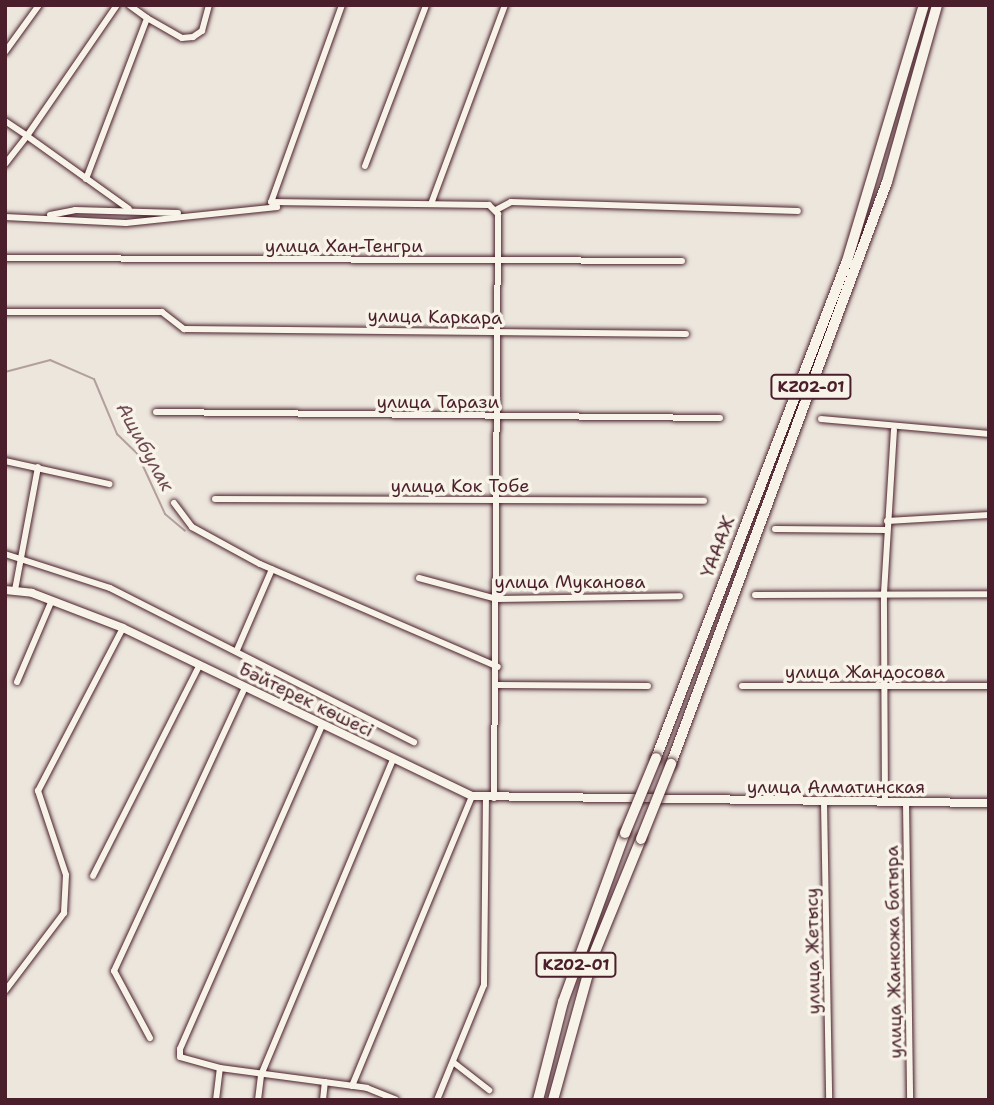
<!DOCTYPE html>
<meta charset="utf-8">
<style>
body{margin:0}
#map{position:relative;width:994px;height:1105px;overflow:hidden;background:#ece6dd;font-family:"Shantell Sans",sans-serif}
div>[style]{position:absolute}
.stream>*{height:2px;margin:-1px;padding:0 1px;transform-origin:1px;border-radius:1px;background:#b39f9d}
.roads{filter:drop-shadow(0 0 2px #4a1f2b) drop-shadow(0 0 2px #4a1f2b)}
.minor>*{height:6px;margin:-3px;padding:0 3px;transform-origin:3px;border-radius:3px;background:#f7f3e8}
.tertiary>*{height:8px;margin:-4px;padding:0 4px;transform-origin:4px;border-radius:4px;background:#f7f3e8}
.motorway>*{height:10px;margin:-5px;padding:0 5px;transform-origin:5px;border-radius:5px;background:#f7f3e8}
.bridges{filter:drop-shadow(0 0 2px #4a1f2b) drop-shadow(0 0 2px #4a1f2b)}
.motorway-bridge>*{height:10px;margin:-5px;padding:0 5px;transform-origin:5px;border-radius:5px;background:#f7f3e8}
span{translate:-50% -50%;white-space:nowrap;text-align:center;line-height:1.15;-webkit-text-stroke:7px #f7f3e8;paint-order:stroke}
.shield-label span{padding:2px 5px;background:#f7f3e8;border:2px solid;border-radius:5px;-webkit-text-stroke-width:0}
.shield-label{font-size:16px;color:#4a1f2b;font-weight:700}
.street-label{font-size:18px;color:#4a1f2b}
.water-label{font-size:19px;color:#6f4c53;font-style:italic}
.frame{position:absolute;inset:0;border:7px solid #4a1f2b;pointer-events:none}
</style>
<div id="map">
<div class="stream">
<div style="left:5px;top:372px;width:47px;rotate:-14.9deg"></div>
<div style="left:50px;top:360px;width:48px;rotate:23.4deg"></div>
<div style="left:94px;top:379px;width:60px;rotate:67.3deg"></div>
<div style="left:117px;top:434px;width:28px;rotate:44deg"></div>
<div style="left:137px;top:453px;width:67px;rotate:65.3deg"></div>
<div style="left:165px;top:514px;width:26px;rotate:40deg"></div>
</div>
<div class="roads">
<div class="minor">
<div style="left:117px;top:5px;width:159px;rotate:124.5deg"></div>
<div style="left:27px;top:136px;width:125px;rotate:35.6deg"></div>
<div style="left:342px;top:5px;width:209px;rotate:109.8deg"></div>
<div style="left:271px;top:202px;width:218px;rotate:0.8deg"></div>
<div style="left:489px;top:205px;width:13px;rotate:45deg"></div>
<div style="left:498px;top:214px;width:584px;rotate:90.39deg"></div>
<div style="left:147px;top:18px;width:40px;rotate:29.7deg"></div>
<div style="left:182px;top:38px;width:11px;rotate:-5deg"></div>
<div style="left:193px;top:37px;width:11px;rotate:-34deg"></div>
<div style="left:202px;top:31px;width:27px;rotate:-75deg"></div>
<div style="left:5px;top:52px;width:58px;rotate:-54.1deg"></div>
<div style="left:5px;top:121px;width:27px;rotate:34deg"></div>
<div style="left:27px;top:136px;width:36px;rotate:128deg"></div>
<div style="left:365px;top:166px;width:172px;rotate:-69.2deg"></div>
<div style="left:86px;top:179px;width:172px;rotate:-69.2deg"></div>
<div style="left:147px;top:18px;width:22px;rotate:-144deg"></div>
<div style="left:431px;top:204px;width:212px;rotate:-69.6deg"></div>
<div style="left:496px;top:210px;width:17px;rotate:-28deg"></div>
<div style="left:511px;top:202px;width:287px;rotate:1.8deg"></div>
<div style="left:50px;top:215px;width:25px;rotate:-11deg"></div>
<div style="left:75px;top:210px;width:103px;rotate:1.7deg"></div>
<div style="left:5px;top:217px;width:121px;rotate:2.8deg"></div>
<div style="left:126px;top:223px;width:152px;rotate:-6deg"></div>
<div style="left:5px;top:258px;width:677px;rotate:0.25deg"></div>
<div style="left:5px;top:312px;width:157px"></div>
<div style="left:162px;top:312px;width:28px;rotate:38deg"></div>
<div style="left:184px;top:329px;width:502px;rotate:0.57deg"></div>
<div style="left:156px;top:412px;width:564px;rotate:0.61deg"></div>
<div style="left:821px;top:419px;width:169px;rotate:5.1deg"></div>
<div style="left:5px;top:461px;width:107px;rotate:12.5deg"></div>
<div style="left:215px;top:499px;width:489px;rotate:0.2deg"></div>
<div style="left:174px;top:503px;width:30px;rotate:53deg"></div>
<div style="left:192px;top:527px;width:77px;rotate:28.6deg"></div>
<div style="left:260px;top:564px;width:259px;rotate:23.4deg"></div>
<div style="left:887px;top:521px;width:102px;rotate:-3.4deg"></div>
<div style="left:775px;top:529px;width:112px;rotate:0.5deg"></div>
<div style="left:5px;top:554px;width:110px;rotate:17.9deg"></div>
<div style="left:110px;top:588px;width:341px;rotate:26.9deg"></div>
<div style="left:419px;top:578px;width:81px;rotate:15.1deg"></div>
<div style="left:497px;top:599px;width:183px;rotate:-0.9deg"></div>
<div style="left:15px;top:590px;width:125px;rotate:-79.4deg"></div>
<div style="left:755px;top:595px;width:234px;rotate:-0.2deg"></div>
<div style="left:237px;top:650px;width:88px;rotate:-66.6deg"></div>
<div style="left:17px;top:682px;width:89px;rotate:-66.9deg"></div>
<div style="left:498px;top:685px;width:150px;rotate:0.4deg"></div>
<div style="left:742px;top:686px;width:247px"></div>
<div style="left:824px;top:802px;width:298px;rotate:89deg"></div>
<div style="left:885px;top:803px;width:210px;rotate:-90.3deg"></div>
<div style="left:884px;top:593px;width:163px;rotate:-86.5deg"></div>
<div style="left:906px;top:803px;width:297px;rotate:89.2deg"></div>
<div style="left:93px;top:876px;width:235px;rotate:-63.2deg"></div>
<div style="left:5px;top:991px;width:98px;rotate:-52.9deg"></div>
<div style="left:64px;top:913px;width:38px;rotate:-87deg"></div>
<div style="left:66px;top:875px;width:89px;rotate:-108.4deg"></div>
<div style="left:38px;top:791px;width:184px;rotate:-62.5deg"></div>
<div style="left:150px;top:1038px;width:76px;rotate:-118.2deg"></div>
<div style="left:114px;top:971px;width:313px;rotate:-65.2deg"></div>
<div style="left:453px;top:1062px;width:46px;rotate:37.9deg"></div>
<div style="left:220px;top:1068px;width:148px;rotate:7.7deg"></div>
<div style="left:367px;top:1088px;width:31px;rotate:22deg"></div>
<div style="left:352px;top:1086px;width:314px;rotate:-67.5deg"></div>
<div style="left:216px;top:1100px;width:32px;rotate:-83deg"></div>
<div style="left:220px;top:1068px;width:41px;rotate:-164.6deg"></div>
<div style="left:180px;top:1057px;width:8px;rotate:-90deg"></div>
<div style="left:180px;top:1049px;width:353px;rotate:-66.3deg"></div>
<div style="left:258px;top:1100px;width:25px;rotate:-83deg"></div>
<div style="left:261px;top:1075px;width:342px;rotate:-67.3deg"></div>
<div style="left:323px;top:1100px;width:18px;rotate:-84deg"></div>
<div style="left:437px;top:1100px;width:124px;rotate:-67.8deg"></div>
<div style="left:484px;top:985px;width:187px;rotate:-89.4deg"></div>
</div>
<div class="tertiary">
<div style="left:5px;top:590px;width:27px;rotate:6deg"></div>
<div style="left:32px;top:593px;width:97px;rotate:21deg"></div>
<div style="left:123px;top:628px;width:387px;rotate:25.7deg"></div>
<div style="left:472px;top:796px;width:517px;rotate:0.78deg"></div>
</div>
<div class="motorway">
<div style="left:656px;top:758px;width:532px;rotate:-68.98deg"></div>
<div style="left:847px;top:261px;width:267px;rotate:-73.3deg"></div>
<div style="left:671px;top:764px;width:621px;rotate:-69.64deg"></div>
<div style="left:887px;top:182px;width:184px;rotate:-74.2deg"></div>
<div style="left:538px;top:1100px;width:101px;rotate:-75.7deg"></div>
<div style="left:563px;top:1002px;width:180px;rotate:-69.9deg"></div>
<div style="left:553px;top:1100px;width:146px;rotate:-74.5deg"></div>
<div style="left:592px;top:959px;width:130px;rotate:-67.8deg"></div>
</div>
</div>
<div class="bridges">
<div class="motorway-bridge">
<div style="left:625px;top:833px;width:81px;rotate:-67.5deg"></div>
<div style="left:641px;top:839px;width:81px;rotate:-68.2deg"></div>
</div>
</div>
<div class="shield-label">
<span style="left:811px;top:387px">KZ02-01</span>
<span style="left:576px;top:965px">KZ02-01</span>
</div>
<div class="street-label">
<span style="left:344px;top:246px">улица Хан-Тенгри</span>
<span style="left:435px;top:317px;rotate:1deg">улица Каркара</span>
<span style="left:438px;top:402px">улица Тарази</span>
<span style="left:460px;top:486px">улица Кок Тобе</span>
<span style="left:718px;top:547px;rotate:-69deg">ҮАААЖ</span>
<span style="left:570px;top:582px">улица Муканова</span>
<span style="left:865px;top:672px">улица Жандосова</span>
<span style="left:306px;top:700px;rotate:26deg">Бәйтерек көшесі</span>
<span style="left:836px;top:787px">улица Алматинская</span>
<span style="left:813px;top:951px;rotate:-91deg">улица Жетысу</span>
<span style="left:894px;top:952px;rotate:-91deg">улица Жанкожа батыра</span>
</div>
<div class="water-label">
<span style="left:145px;top:447px;rotate:61deg">Ащибулак</span>
</div>
<div class="frame"></div>
</div>
